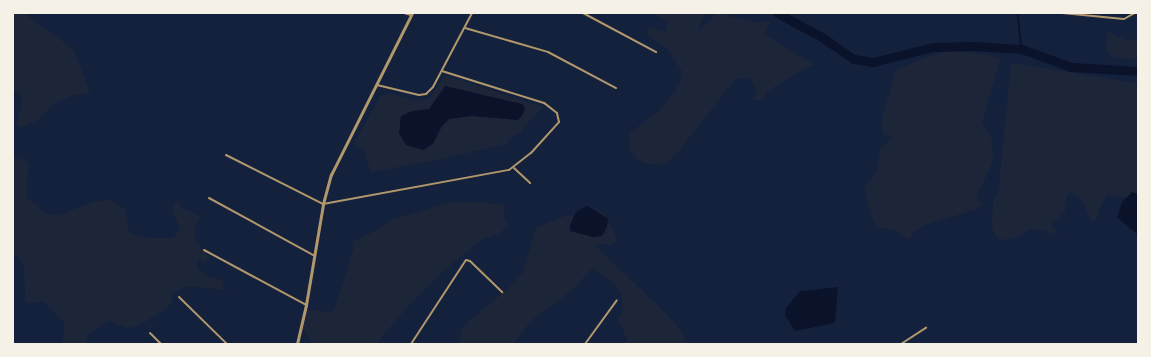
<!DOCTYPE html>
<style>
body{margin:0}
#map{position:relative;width:1151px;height:357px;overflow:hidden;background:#14213d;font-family:"Libre Baskerville",serif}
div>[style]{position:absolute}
.green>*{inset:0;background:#1d2539}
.water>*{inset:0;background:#0b132b}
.stream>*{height:1.5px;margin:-0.75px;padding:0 0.75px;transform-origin:0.75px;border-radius:0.75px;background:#0b132b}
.river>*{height:9px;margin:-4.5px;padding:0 4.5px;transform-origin:4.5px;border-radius:4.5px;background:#0b132b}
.minor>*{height:2px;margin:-1px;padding:0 1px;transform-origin:1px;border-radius:1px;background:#b1986c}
.tertiary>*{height:2.5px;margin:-1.25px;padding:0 1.25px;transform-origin:1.25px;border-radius:1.25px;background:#b1986c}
span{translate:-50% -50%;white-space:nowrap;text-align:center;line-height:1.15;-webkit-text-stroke:3px #f6f1e7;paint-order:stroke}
.frame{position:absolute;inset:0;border:14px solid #f6f1e7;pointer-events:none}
</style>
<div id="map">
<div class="green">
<div style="clip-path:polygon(13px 13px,24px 13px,73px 49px,90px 92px,70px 96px,53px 105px,38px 120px,20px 128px,17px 123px,23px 99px,13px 89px)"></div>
<div style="clip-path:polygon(653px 13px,705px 13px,698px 32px,717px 13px,758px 23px,770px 21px,765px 34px,814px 65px,804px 69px,769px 90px,764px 97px,759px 100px,752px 99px,758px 91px,749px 79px,736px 78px,675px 156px,661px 165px,645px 163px,636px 158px,630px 150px,630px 133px,660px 110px,680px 84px,682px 71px,668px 50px,646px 33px,650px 27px,667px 32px,667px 22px)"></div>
<div style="clip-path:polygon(1107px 31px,1125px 40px,1138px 40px,1138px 60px,1115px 57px,1106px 51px)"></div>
<div style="clip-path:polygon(949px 51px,985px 54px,1002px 59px,998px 65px,982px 123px,991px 135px,994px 159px,977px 196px,977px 200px,983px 203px,980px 208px,926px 225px,914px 232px,909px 240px,894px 230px,880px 228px,873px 221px,864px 188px,877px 172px,880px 148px,893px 138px,883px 134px,881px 122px,895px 73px,898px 69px,928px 57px)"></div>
<div style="clip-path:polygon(1011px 63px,1138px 83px,1138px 193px,1123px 198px,1108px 195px,1101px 204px,1097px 219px,1092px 222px,1081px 198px,1071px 192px,1066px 196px,1065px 212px,1051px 224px,1058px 234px,1032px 229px,1014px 238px,1002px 240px,995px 236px,992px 227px,993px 201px,998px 194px)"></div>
<div style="clip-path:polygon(445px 75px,543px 107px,525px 125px,522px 133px,516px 134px,505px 144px,433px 161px,371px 172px,363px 149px,354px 143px,381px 95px,391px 94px,417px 101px,430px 98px)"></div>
<div style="clip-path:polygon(13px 157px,28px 162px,27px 198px,49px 215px,58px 215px,97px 201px,110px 200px,125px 209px,129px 231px,132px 234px,146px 238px,173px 238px,180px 229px,172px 210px,174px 204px,179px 201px,182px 208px,201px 216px,195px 227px,195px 240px,210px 258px,204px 263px,198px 258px,197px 268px,207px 276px,222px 280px,225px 290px,186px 286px,172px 293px,172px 302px,167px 308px,137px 327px,126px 328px,109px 321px,89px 334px,85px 344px,63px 344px,64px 322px,44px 302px,29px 303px,25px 300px,24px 266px,17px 254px,13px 255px)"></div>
<div style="clip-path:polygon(471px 202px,501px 204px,505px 207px,503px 218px,508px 225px,500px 233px,482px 240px,444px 270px,408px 306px,376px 344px,313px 344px,302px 328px,306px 309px,328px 313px,334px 310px,354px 247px,353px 243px,349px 243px,373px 232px,393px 219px,447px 203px)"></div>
<div style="clip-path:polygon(585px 209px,593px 209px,605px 214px,618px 241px,609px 245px,596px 243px,596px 246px,663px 311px,680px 329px,687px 344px,618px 344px,628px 341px,618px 319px,623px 308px,620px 293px,614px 284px,593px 269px,588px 272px,576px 287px,530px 322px,513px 344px,460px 344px,461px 330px,469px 321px,512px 285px,523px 272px,536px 228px,567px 215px,575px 217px)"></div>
</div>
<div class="water">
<div style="clip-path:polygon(445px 86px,522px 104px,525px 108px,523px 114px,518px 120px,472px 116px,449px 119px,442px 126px,433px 144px,423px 150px,406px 145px,399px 133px,401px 116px,412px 111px,429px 109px)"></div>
<div style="clip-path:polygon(1132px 192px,1138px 194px,1138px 235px,1117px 217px,1122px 202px)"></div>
<div style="clip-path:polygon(587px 206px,608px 218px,607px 227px,602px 236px,593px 237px,570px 231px,570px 225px,576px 212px)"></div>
<div style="clip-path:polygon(838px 287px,835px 323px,795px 331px,785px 315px,786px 308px,800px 291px)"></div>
</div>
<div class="stream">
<div style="left:1018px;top:13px;width:36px;rotate:84deg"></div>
</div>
<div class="river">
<div style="left:777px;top:13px;width:51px;rotate:28.1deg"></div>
<div style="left:822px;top:37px;width:39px;rotate:35deg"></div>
<div style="left:854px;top:59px;width:19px;rotate:9deg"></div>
<div style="left:873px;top:62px;width:62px;rotate:-14deg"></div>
<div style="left:933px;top:47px;width:41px;rotate:-1.4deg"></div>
<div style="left:974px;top:46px;width:48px;rotate:3.6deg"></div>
<div style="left:1022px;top:49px;width:52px;rotate:20.2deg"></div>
<div style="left:1071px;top:67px;width:67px;rotate:3.4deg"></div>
</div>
<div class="minor">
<div style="left:404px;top:13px;width:7px;rotate:16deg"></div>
<div style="left:583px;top:13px;width:83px;rotate:28.1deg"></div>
<div style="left:1062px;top:13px;width:62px;rotate:5.5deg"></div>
<div style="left:1124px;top:19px;width:13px;rotate:-29deg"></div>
<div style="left:465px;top:28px;width:86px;rotate:16.1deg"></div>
<div style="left:548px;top:52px;width:77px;rotate:27.9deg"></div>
<div style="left:377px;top:85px;width:43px;rotate:13.4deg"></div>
<div style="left:419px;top:95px;width:7px;rotate:-8deg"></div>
<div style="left:426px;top:94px;width:10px;rotate:-45deg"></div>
<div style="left:433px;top:87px;width:84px;rotate:-62.2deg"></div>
<div style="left:226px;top:155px;width:109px;rotate:26.8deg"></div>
<div style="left:323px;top:204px;width:189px;rotate:-10.4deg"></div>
<div style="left:509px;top:170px;width:28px;rotate:-38deg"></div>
<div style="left:531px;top:153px;width:42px;rotate:-47.9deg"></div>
<div style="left:559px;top:122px;width:9px;rotate:-103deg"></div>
<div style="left:557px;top:113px;width:16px;rotate:-142deg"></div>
<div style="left:544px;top:103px;width:107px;rotate:-162.6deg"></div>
<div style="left:514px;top:168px;width:22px;rotate:43deg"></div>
<div style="left:209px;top:198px;width:121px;rotate:28.7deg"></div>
<div style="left:204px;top:250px;width:116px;rotate:28.3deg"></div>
<div style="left:179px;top:297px;width:67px;rotate:44.4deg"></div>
<div style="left:150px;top:333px;width:16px;rotate:45deg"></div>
<div style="left:411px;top:344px;width:100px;rotate:-56.8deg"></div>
<div style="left:466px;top:260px;width:4px;rotate:14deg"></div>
<div style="left:470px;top:261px;width:45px;rotate:44.1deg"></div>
<div style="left:585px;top:344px;width:54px;rotate:-54deg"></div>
<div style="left:901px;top:344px;width:30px;rotate:-33deg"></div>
</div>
<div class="tertiary">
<div style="left:297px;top:344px;width:40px;rotate:-77deg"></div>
<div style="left:306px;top:305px;width:102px;rotate:-80.4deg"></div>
<div style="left:323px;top:204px;width:30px;rotate:-75deg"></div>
<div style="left:331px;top:175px;width:181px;rotate:-63.4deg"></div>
</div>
<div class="frame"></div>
</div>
